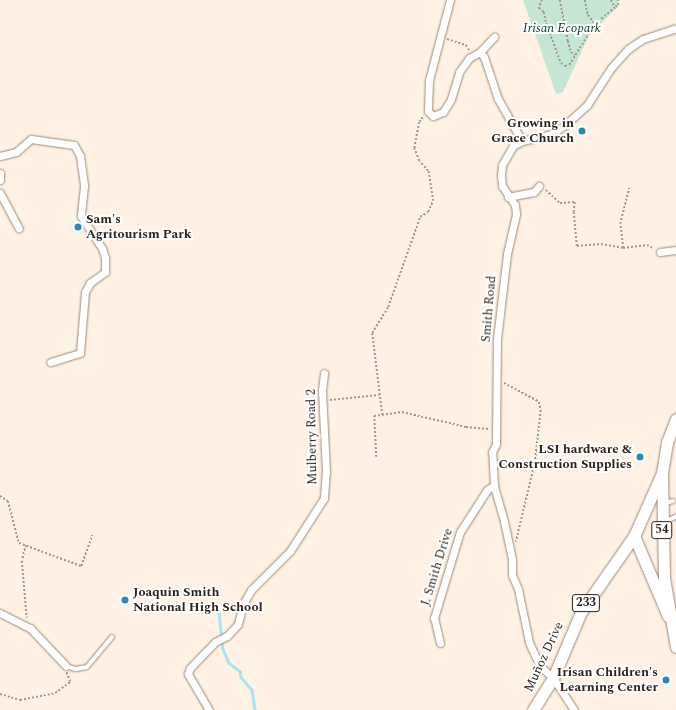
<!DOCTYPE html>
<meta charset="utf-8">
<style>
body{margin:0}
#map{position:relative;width:676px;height:710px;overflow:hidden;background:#fff2e5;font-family:Spectral,serif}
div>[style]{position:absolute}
.green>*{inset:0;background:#c4e6d2}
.stream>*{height:2.5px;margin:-1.25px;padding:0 1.25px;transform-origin:1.25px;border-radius:1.25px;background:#a2e6f3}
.path>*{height:1.5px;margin-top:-0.75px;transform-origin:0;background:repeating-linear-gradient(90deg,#a2978c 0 2px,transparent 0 4px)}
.roads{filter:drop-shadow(0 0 1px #9c8976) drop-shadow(0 0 1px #9c8976)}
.service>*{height:3.5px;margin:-1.75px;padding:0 1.75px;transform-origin:1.75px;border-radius:1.75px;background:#fff}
.minor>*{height:7px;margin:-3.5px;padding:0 3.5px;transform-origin:3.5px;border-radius:3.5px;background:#fff}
.primary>*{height:11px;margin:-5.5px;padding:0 5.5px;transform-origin:5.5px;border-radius:5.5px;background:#fff}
.trunk>*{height:11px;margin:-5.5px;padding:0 5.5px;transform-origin:5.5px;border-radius:5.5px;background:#fff}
.dots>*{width:11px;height:11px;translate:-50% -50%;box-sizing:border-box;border:2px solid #fff;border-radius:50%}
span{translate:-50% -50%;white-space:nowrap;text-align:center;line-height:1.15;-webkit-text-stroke:4px #fff;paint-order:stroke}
.shield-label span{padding:1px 3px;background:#fff;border:1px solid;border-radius:3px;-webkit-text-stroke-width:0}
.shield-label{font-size:12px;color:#2a221b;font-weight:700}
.park-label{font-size:13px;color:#093521;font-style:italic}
.poi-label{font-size:13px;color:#2a221b;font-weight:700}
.right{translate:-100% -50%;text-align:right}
.left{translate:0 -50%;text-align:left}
.street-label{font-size:13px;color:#2a221b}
</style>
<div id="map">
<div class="green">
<div style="clip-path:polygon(523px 0,617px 0,619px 6px,589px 35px,563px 92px,556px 94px)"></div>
</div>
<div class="stream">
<div style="left:219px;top:612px;width:37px;rotate:84deg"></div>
<div style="left:223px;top:649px;width:15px;rotate:67deg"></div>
<div style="left:229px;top:663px;width:14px;rotate:36deg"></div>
<div style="left:240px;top:671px;width:6px;rotate:81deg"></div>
<div style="left:241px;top:677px;width:17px;rotate:50deg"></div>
<div style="left:252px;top:690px;width:20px;rotate:81deg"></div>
</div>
<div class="path">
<div style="left:542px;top:0;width:9px;rotate:111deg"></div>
<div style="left:539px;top:8px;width:6px;rotate:39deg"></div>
<div style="left:544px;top:12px;width:14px;rotate:78deg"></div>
<div style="left:547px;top:26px;width:6px;rotate:121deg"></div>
<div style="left:544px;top:31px;width:6px;rotate:18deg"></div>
<div style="left:550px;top:33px;width:32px;rotate:70deg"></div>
<div style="left:561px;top:63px;width:5px;rotate:37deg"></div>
<div style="left:565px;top:66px;width:4px;rotate:-14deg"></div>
<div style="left:569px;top:65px;width:49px;rotate:-57.6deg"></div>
<div style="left:595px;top:24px;width:26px;rotate:-40deg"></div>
<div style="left:560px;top:0;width:42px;rotate:79deg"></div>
<div style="left:568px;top:41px;width:11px;rotate:75deg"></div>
<div style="left:571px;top:52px;width:5px;rotate:37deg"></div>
<div style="left:585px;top:0;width:15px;rotate:79deg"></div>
<div style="left:588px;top:15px;width:11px;rotate:52deg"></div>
<div style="left:611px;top:0;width:8px;rotate:60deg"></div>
<div style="left:615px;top:7px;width:4px;rotate:-34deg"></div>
<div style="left:618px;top:5px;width:5px;rotate:-90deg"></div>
<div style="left:447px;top:39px;width:20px;rotate:18deg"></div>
<div style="left:466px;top:45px;width:6px;rotate:59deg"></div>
<div style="left:546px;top:190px;width:19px;rotate:43deg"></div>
<div style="left:560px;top:203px;width:15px;rotate:-4deg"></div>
<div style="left:575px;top:202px;width:10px;rotate:96deg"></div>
<div style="left:574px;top:212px;width:34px;rotate:85deg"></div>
<div style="left:577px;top:246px;width:24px;rotate:-5deg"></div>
<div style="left:601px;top:244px;width:22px;rotate:10deg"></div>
<div style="left:623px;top:248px;width:24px;rotate:-7deg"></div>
<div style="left:647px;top:245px;width:7px;rotate:27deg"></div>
<div style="left:623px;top:248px;width:24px;rotate:-97deg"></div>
<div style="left:620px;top:224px;width:37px;rotate:-76deg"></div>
<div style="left:504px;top:383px;width:40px;rotate:28deg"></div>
<div style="left:539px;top:402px;width:8px;rotate:76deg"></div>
<div style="left:541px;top:410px;width:53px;rotate:96.5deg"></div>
<div style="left:535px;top:463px;width:81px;rotate:103.5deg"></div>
<div style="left:330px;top:400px;width:49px;rotate:-5.8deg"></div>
<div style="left:382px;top:415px;width:83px;rotate:-97deg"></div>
<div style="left:372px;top:333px;width:31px;rotate:-58deg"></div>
<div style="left:388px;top:307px;width:96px;rotate:-70.4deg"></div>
<div style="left:420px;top:217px;width:9px;rotate:-32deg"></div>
<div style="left:428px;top:212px;width:12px;rotate:-66deg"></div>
<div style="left:433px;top:201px;width:30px;rotate:-99deg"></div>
<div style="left:428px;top:171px;width:13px;rotate:-132deg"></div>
<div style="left:419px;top:161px;width:14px;rotate:-111deg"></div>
<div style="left:414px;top:148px;width:26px;rotate:-79deg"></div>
<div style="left:419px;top:122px;width:6px;rotate:-51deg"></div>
<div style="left:376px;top:457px;width:41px;rotate:-92.8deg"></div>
<div style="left:374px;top:416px;width:28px;rotate:-8deg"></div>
<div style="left:402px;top:412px;width:66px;rotate:13.2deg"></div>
<div style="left:466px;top:427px;width:23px;rotate:5deg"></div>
<div style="left:0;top:496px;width:9px;rotate:32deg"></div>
<div style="left:8px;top:501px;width:43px;rotate:75.3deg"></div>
<div style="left:19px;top:543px;width:66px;rotate:20.4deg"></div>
<div style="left:81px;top:566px;width:33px;rotate:-70deg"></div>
<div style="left:26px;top:545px;width:16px;rotate:104deg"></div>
<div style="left:22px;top:561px;width:57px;rotate:85deg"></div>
<div style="left:0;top:694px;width:21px;rotate:17deg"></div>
<div style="left:20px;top:700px;width:36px;rotate:-11deg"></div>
<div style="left:55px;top:693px;width:19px;rotate:-36deg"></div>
<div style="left:70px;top:682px;width:11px;rotate:-112deg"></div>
</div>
<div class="roads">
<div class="service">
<div style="left:665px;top:503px;width:8px;rotate:-14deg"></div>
<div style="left:664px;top:522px;width:13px;rotate:-23deg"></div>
<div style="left:66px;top:666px;width:10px;rotate:17deg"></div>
<div style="left:76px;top:669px;width:11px;rotate:-10deg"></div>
<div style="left:87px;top:667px;width:39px;rotate:-50deg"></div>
</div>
<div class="minor">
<div style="left:450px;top:0;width:83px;rotate:104.7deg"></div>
<div style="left:429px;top:80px;width:31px;rotate:92deg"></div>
<div style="left:428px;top:111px;width:7px;rotate:45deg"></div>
<div style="left:433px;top:116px;width:11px;rotate:-22deg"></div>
<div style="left:443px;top:112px;width:15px;rotate:-58deg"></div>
<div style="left:451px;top:99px;width:28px;rotate:-73deg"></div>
<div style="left:459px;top:72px;width:17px;rotate:-54deg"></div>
<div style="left:469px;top:58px;width:13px;rotate:-29deg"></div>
<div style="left:480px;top:52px;width:6px;rotate:51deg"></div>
<div style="left:484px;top:57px;width:44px;rotate:71.6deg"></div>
<div style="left:498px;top:99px;width:48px;rotate:60.3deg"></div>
<div style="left:480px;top:52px;width:21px;rotate:-47deg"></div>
<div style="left:0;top:156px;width:16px;rotate:-14deg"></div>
<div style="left:16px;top:152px;width:20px;rotate:-41deg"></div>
<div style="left:31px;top:139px;width:43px;rotate:7.9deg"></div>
<div style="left:74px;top:145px;width:13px;rotate:61deg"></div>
<div style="left:80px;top:156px;width:30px;rotate:82deg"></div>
<div style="left:84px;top:186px;width:30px;rotate:96deg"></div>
<div style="left:81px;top:216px;width:38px;rotate:57deg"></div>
<div style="left:102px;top:248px;width:10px;rotate:73deg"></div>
<div style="left:105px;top:258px;width:14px;rotate:90deg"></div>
<div style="left:105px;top:272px;width:19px;rotate:144deg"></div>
<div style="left:90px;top:283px;width:10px;rotate:119deg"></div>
<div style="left:85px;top:292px;width:61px;rotate:94.7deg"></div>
<div style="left:80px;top:353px;width:31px;rotate:163deg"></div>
<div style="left:0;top:173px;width:7px;rotate:90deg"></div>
<div style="left:0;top:193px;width:40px;rotate:62deg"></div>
<div style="left:508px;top:197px;width:26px;rotate:-11deg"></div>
<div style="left:534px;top:192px;width:8px;rotate:-50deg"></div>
<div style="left:660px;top:252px;width:16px;rotate:-7deg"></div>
<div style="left:0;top:613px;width:34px;rotate:27deg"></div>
<div style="left:30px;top:628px;width:52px;rotate:46.5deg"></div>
<div style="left:440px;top:643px;width:26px;rotate:-103deg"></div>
<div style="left:434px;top:618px;width:90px;rotate:-73.2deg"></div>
<div style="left:460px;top:532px;width:50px;rotate:-57.3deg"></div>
<div style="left:487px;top:490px;width:9px;rotate:-36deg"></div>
<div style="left:209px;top:710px;width:42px;rotate:-120.3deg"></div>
<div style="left:188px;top:674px;width:6px;rotate:-72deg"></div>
<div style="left:190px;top:668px;width:36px;rotate:-46deg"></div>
<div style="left:215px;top:642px;width:13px;rotate:-27deg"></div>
<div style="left:227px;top:636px;width:16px;rotate:-47deg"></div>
<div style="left:238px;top:624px;width:21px;rotate:-76deg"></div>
<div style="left:243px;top:604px;width:16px;rotate:-60deg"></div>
<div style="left:251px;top:590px;width:55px;rotate:-45deg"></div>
<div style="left:290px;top:551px;width:63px;rotate:-57.3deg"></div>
<div style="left:324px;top:498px;width:26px;rotate:-86deg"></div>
<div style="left:326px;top:472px;width:82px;rotate:-92.8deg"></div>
<div style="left:322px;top:390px;width:17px;rotate:-83deg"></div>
<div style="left:574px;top:710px;width:38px;rotate:-123deg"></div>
<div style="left:553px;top:678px;width:18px;rotate:-137deg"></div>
<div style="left:540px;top:666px;width:26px;rotate:-115deg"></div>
<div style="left:529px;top:642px;width:54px;rotate:-101.7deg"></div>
<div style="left:518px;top:589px;width:15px;rotate:-113deg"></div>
<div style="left:512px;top:575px;width:16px;rotate:-90deg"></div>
<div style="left:512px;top:559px;width:39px;rotate:-102deg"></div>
<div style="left:504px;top:521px;width:37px;rotate:-106deg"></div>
<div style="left:494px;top:485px;width:33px;rotate:-93deg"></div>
<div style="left:492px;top:452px;width:9px;rotate:-63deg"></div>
<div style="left:496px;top:444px;width:105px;rotate:-89.5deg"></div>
<div style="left:497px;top:339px;width:86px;rotate:-83.3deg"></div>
<div style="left:507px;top:254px;width:41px;rotate:-77.3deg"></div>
<div style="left:516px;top:214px;width:9px;rotate:-96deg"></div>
<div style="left:515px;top:205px;width:23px;rotate:-124deg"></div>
<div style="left:502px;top:186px;width:11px;rotate:-95deg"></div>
<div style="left:501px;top:175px;width:10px;rotate:-84deg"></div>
<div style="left:502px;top:165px;width:22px;rotate:-60deg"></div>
<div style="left:513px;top:146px;width:10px;rotate:-29deg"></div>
<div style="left:522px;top:141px;width:31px;rotate:-13deg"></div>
<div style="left:552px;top:134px;width:16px;rotate:-35deg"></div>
<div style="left:565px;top:125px;width:30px;rotate:-42deg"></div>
<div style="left:587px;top:105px;width:44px;rotate:-57deg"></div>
<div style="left:611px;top:68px;width:25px;rotate:-48deg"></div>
<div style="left:628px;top:49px;width:18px;rotate:-34deg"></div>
<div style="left:643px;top:39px;width:35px;rotate:-18deg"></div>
</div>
<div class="primary">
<div style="left:634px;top:536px;width:87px;rotate:67deg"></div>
<div style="left:533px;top:710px;width:38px;rotate:-58deg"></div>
<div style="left:553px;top:678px;width:72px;rotate:-67deg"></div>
<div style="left:581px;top:612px;width:93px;rotate:-55.1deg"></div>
<div style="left:634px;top:536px;width:69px;rotate:-66deg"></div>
</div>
<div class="trunk">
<div style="left:676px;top:419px;width:25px;rotate:111deg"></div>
<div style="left:667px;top:442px;width:30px;rotate:99deg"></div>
<div style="left:662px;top:472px;width:106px;rotate:88.9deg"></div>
<div style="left:664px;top:578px;width:70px;rotate:80.1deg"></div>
</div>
</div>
<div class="dots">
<div style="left:582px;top:131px;background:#2988b4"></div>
<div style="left:78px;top:227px;background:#2988b4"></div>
<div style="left:640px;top:457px;background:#2988b4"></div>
<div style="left:125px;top:600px;background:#2988b4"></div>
<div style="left:666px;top:680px;background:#2988b4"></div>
</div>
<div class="shield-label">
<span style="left:662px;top:530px">54</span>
<span style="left:586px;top:603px">233</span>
</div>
<div class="park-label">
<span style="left:562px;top:28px">Irisan Ecopark</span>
</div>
<div class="poi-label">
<span class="right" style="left:574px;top:131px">Growing in<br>Grace Church</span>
<span class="left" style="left:86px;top:227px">Sam's<br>Agritourism Park</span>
<span class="right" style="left:632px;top:457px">LSI hardware &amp;<br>Construction Supplies</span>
<span class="left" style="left:133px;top:600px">Joaquin Smith<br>National High School</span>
<span class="right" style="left:658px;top:680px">Irisan Children's<br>Learning Center</span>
</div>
<div class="street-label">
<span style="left:489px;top:309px;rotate:-85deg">Smith Road</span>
<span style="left:312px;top:437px;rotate:-91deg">Mulberry Road 2</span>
<span style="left:437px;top:567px;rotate:-73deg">J. Smith Drive</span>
<span style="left:544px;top:657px;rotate:-65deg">Muñoz Drive</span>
</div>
</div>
